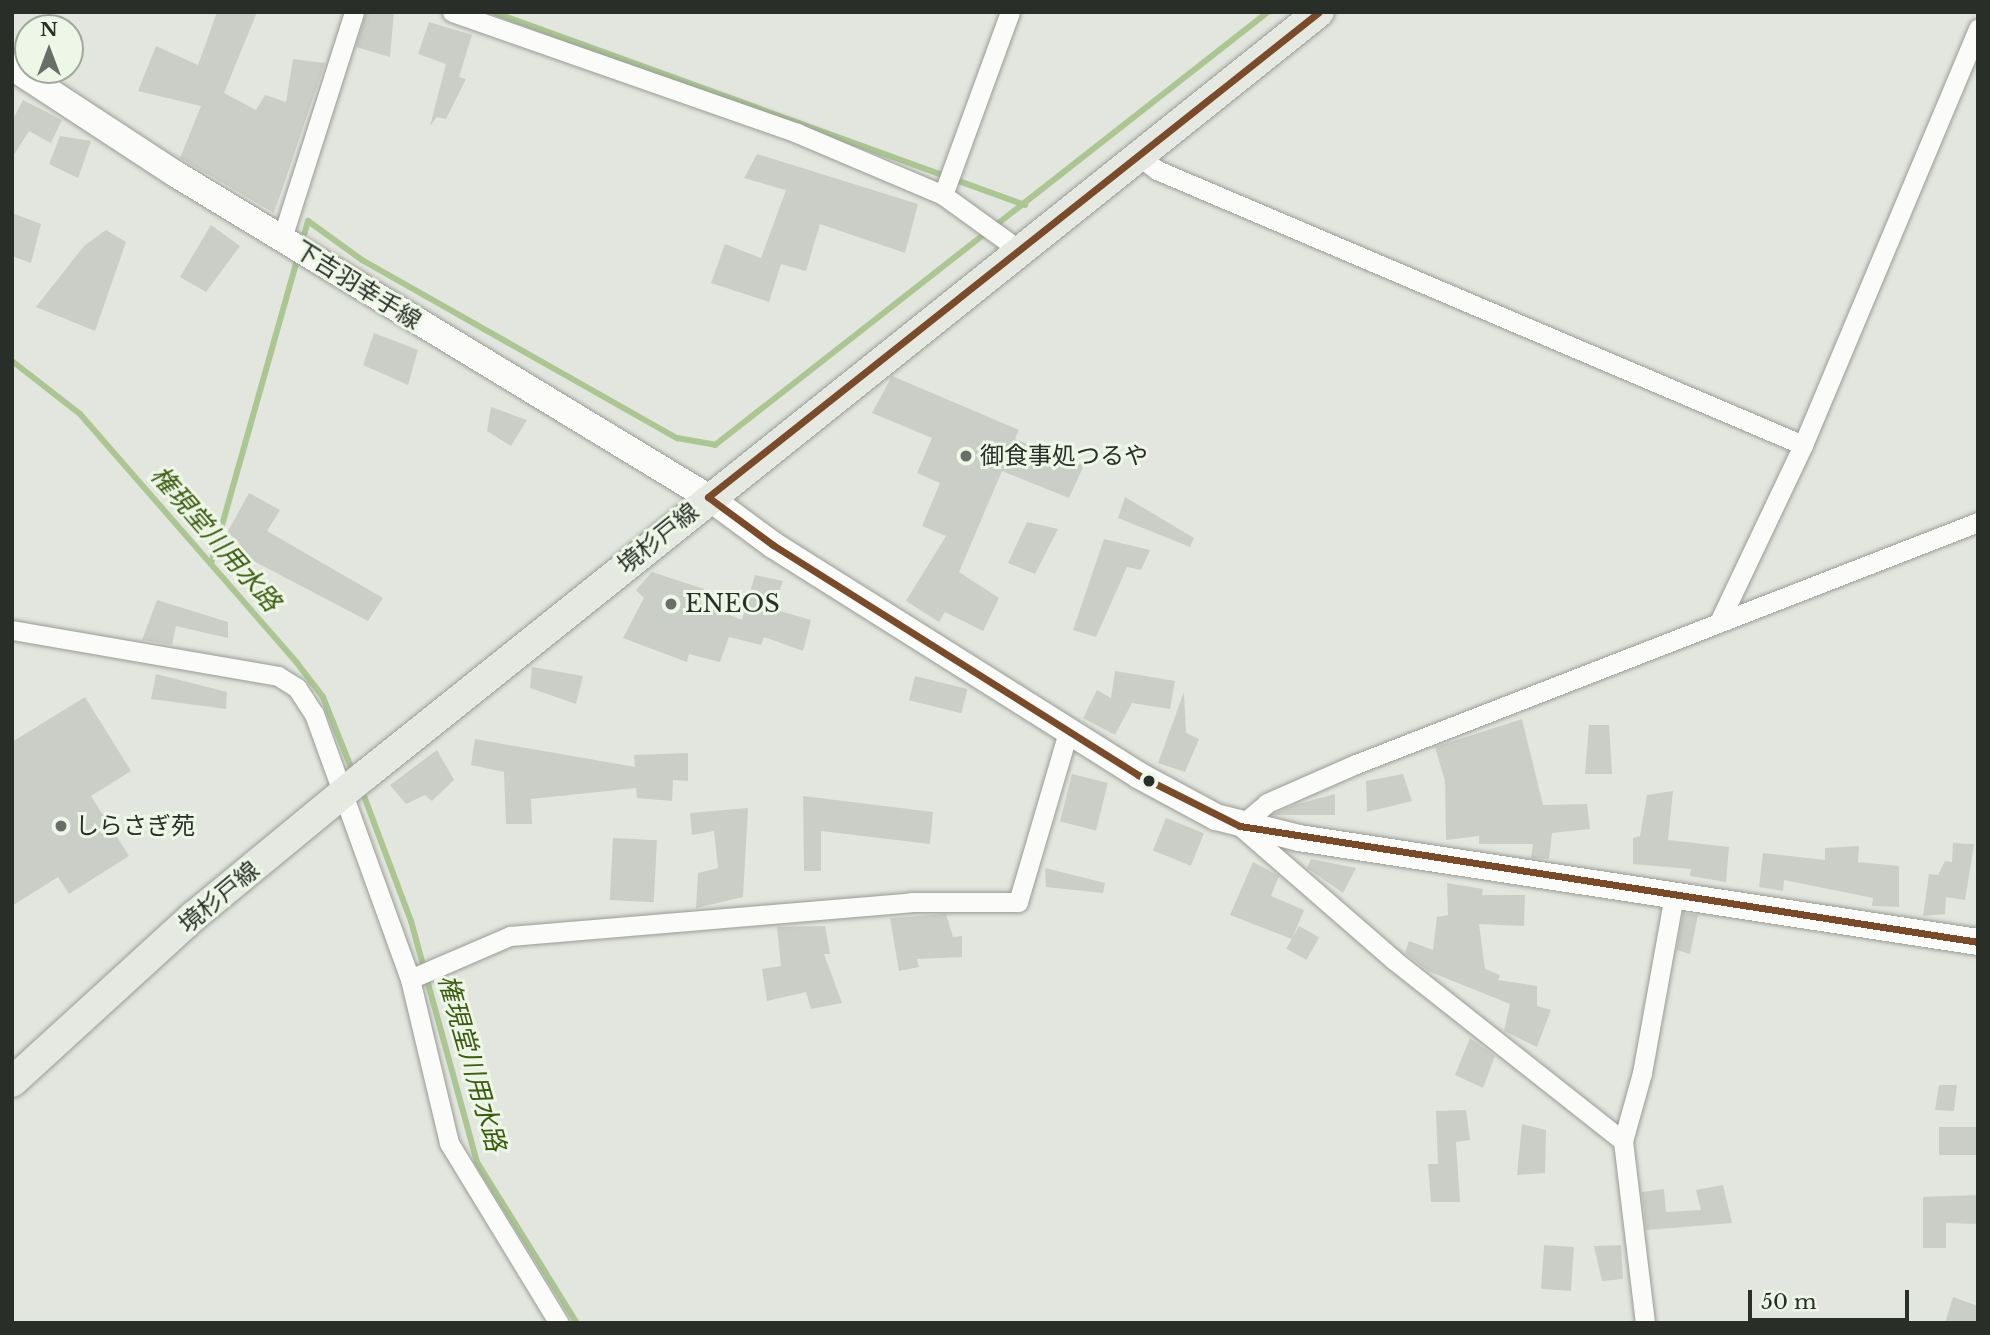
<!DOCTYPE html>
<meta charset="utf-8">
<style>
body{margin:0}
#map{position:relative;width:1990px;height:1335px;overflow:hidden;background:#e2e6de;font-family:"Libre Baskerville","Noto Sans JP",serif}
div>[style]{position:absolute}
.stream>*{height:6px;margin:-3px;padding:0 3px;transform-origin:3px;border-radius:3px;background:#abc692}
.building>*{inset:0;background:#cacec7;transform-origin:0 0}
.roads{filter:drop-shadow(0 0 2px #999c96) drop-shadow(0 0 2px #999c96)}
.street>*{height:19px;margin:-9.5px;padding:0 9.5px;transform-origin:9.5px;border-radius:9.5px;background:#fbfbfa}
.secondary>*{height:26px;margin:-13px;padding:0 13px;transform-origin:13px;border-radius:13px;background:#fbfbfa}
.primary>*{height:30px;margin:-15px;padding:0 15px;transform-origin:15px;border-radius:15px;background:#e6e9e2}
.bus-1>*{height:7px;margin:-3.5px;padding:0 3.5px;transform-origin:3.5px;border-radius:3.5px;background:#7a4b2a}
.dots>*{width:19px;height:19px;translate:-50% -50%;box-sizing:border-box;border:4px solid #eef7e7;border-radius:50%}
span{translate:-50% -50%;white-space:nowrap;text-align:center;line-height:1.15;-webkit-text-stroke:6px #eef7e7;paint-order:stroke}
.street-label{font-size:24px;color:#2a2e28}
.poi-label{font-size:24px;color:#2a2e28}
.left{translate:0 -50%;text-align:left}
.water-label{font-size:26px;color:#3b5b10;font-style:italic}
.frame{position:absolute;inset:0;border:14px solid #2a2e28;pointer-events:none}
.north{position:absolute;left:14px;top:14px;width:70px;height:70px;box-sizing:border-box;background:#eef7e7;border:2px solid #a0a79b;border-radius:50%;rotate:0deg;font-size:19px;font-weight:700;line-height:28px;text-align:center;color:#2a2e28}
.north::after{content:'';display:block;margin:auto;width:24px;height:32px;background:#6a6e68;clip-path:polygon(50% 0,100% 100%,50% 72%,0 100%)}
.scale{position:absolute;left:1748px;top:1290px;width:161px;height:32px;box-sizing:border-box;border:4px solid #2a2e28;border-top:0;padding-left:9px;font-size:21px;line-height:24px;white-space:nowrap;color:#2a2e28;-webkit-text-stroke:5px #eef7e7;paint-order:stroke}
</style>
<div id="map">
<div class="stream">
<div style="left:493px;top:12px;width:566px;rotate:19.94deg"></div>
<div style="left:302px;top:242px;width:22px;rotate:-74deg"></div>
<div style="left:308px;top:221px;width:67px;rotate:35.8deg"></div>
<div style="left:362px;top:260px;width:362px;rotate:29.5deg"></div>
<div style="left:677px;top:438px;width:39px;rotate:10deg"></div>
<div style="left:715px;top:445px;width:702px;rotate:-38.06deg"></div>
<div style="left:12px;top:361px;width:86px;rotate:37.9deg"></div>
<div style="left:80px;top:414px;width:330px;rotate:48.9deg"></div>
<div style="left:297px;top:663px;width:43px;rotate:52.6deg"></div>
<div style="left:323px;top:697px;width:79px;rotate:68.3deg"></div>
<div style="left:211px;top:564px;width:320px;rotate:-74.2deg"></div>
<div style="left:364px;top:796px;width:134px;rotate:69.4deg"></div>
<div style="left:411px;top:921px;width:250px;rotate:74.7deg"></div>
<div style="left:477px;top:1162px;width:190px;rotate:58.2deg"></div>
</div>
<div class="building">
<div style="clip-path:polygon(217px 12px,257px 12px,224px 93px,256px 110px,265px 95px,286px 102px,293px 59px,325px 63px,274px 213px,180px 158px,201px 106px,138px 91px,156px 46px,198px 65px)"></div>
<div style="clip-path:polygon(366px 12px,394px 12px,390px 57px,356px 47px)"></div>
<div style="clip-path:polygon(429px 22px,472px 35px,459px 77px,466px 79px,446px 119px,437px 117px,430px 126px,446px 64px,418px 54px)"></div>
<div style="clip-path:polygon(23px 100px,62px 120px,51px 143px,29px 131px,12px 158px,12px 121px)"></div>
<div style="clip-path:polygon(60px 136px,91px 141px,78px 178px,49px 164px)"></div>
<div style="clip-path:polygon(757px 154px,918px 204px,905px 253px,820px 224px,806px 271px,781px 264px,769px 302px,711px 283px,725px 244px,761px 258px,786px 190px,744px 178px)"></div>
<div style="clip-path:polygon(12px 213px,41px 224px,31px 263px,12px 256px)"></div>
<div style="clip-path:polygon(211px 225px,240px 246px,206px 292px,180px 277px)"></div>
<div style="clip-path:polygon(106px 230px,126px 242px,95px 331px,36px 307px,84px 246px)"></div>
<div style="clip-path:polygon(374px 333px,418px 350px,408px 385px,363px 365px)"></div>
<div style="clip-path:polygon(892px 376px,1019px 430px,1015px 439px,1084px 465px,1069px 498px,1002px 471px,959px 572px,999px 598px,983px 631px,945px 612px,939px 622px,906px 601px,946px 536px,922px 526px,940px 483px,917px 473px,932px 438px,872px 413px)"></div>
<div style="clip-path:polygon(491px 407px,527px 420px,511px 446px,487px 431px)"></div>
<div style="clip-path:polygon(249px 493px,280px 510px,267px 531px,383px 598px,368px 621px,221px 544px)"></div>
<div style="clip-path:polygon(1125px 497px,1194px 538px,1190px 547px,1118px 518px)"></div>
<div style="clip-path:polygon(1027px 522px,1058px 529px,1035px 574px,1008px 563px)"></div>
<div style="clip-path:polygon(1104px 539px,1150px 550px,1141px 570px,1127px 567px,1096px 637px,1073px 630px)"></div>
<div style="clip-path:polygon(652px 572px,704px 589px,700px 603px,742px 620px,755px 575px,783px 581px,773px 609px,811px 620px,803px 651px,764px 637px,761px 645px,729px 637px,720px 662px,689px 654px,687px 662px,623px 638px,644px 598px,636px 590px)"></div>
<div style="clip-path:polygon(157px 600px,228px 622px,228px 638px,176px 626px,172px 645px,142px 640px)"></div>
<div style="clip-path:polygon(532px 667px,583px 676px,576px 704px,530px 688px)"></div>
<div style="clip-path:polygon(1115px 671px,1175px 681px,1170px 709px,1132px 703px,1115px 735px,1083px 718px,1097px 690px,1111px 698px)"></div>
<div style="clip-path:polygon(156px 674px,227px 692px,226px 709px,151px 699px)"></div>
<div style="left:915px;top:676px;width:54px;height:25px;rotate:14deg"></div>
<div style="clip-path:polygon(1184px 692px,1186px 733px,1199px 739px,1185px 772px,1158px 763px)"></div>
<div style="clip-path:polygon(85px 697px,131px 771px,91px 796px,129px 856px,69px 894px,58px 877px,12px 906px,12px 742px)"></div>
<div style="clip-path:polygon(1522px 719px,1543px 805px,1587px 804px,1590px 829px,1552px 833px,1549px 859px,1531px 858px,1533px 844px,1479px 844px,1479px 836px,1446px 840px,1445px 781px,1435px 747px)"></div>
<div style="clip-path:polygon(1589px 725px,1609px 725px,1612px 774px,1585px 774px)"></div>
<div style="clip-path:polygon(475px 739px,635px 767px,634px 755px,688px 753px,688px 781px,673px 780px,672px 801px,637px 798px,636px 788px,531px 799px,532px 824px,506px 824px,504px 772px,471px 765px)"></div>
<div style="clip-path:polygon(437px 750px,454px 780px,432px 801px,425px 795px,406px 804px,390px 785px)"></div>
<div style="left:1072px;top:774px;width:37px;height:49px;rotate:14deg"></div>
<div style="clip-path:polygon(1403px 774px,1412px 801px,1367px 812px,1366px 781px)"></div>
<div style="clip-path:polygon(1673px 791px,1668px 840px,1729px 847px,1726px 882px,1690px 876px,1691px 869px,1633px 864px,1633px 838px,1640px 836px,1647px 795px)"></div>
<div style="clip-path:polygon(1335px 794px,1335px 815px,1272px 815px,1294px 805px)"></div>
<div style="clip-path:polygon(803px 796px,933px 812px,930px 844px,821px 831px,821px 871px,804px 871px)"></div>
<div style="clip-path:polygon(748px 808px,743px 897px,696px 908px,698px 873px,718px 868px,714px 831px,692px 835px,690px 813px)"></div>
<div style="left:1166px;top:818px;width:41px;height:35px;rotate:22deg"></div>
<div style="left:613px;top:838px;width:44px;height:62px;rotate:3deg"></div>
<div style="clip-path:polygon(1953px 843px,1974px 844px,1965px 900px,1946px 897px,1945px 914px,1923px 916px,1929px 874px,1938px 875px,1945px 861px,1952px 862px)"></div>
<div style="clip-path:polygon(1859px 846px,1858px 862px,1899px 866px,1899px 907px,1872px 906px,1873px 898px,1784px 880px,1783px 891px,1759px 887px,1763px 853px,1825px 860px,1825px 848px)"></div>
<div style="clip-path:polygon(1311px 859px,1356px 868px,1343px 893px,1307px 868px)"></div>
<div style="clip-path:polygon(1253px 862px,1279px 876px,1271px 896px,1304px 910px,1292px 939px,1230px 915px)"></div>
<div style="clip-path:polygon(1045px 868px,1105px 883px,1103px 893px,1046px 887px)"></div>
<div style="clip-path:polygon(1447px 883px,1483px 889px,1482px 895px,1525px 895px,1524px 926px,1479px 924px,1485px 969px,1500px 975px,1498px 980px,1537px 986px,1537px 1006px,1551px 1010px,1537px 1047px,1504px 1031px,1510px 1004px,1428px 971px,1405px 953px,1409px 941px,1433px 950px,1437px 917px,1448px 915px)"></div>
<div style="clip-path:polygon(1683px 913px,1698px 915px,1690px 954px,1677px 950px)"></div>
<div style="clip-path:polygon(946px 914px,953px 937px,962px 936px,962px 957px,917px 959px,919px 967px,899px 971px,890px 918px)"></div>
<div style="clip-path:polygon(825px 926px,830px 954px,824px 954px,842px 1003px,811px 1009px,806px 992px,767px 1001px,762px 969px,781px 966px,777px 927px)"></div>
<div style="left:1299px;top:926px;width:23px;height:26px;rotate:29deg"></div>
<div style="clip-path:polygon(1470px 1038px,1495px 1056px,1483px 1088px,1455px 1075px)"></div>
<div style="clip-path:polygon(1939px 1085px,1957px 1085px,1954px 1111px,1935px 1110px)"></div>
<div style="clip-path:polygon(1466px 1110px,1470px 1140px,1456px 1142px,1460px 1202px,1431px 1202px,1428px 1164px,1438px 1164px,1436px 1111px)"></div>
<div style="clip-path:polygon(1522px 1124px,1546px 1130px,1545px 1173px,1517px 1175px)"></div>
<div style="left:1978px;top:1127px;width:28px;height:39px;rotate:90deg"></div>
<div style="clip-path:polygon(1723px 1185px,1732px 1223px,1646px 1230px,1642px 1192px,1664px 1189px,1666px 1212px,1701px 1210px,1696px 1190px)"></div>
<div style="clip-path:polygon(1978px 1195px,1978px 1224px,1946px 1223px,1946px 1248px,1923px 1248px,1923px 1197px)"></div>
<div style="clip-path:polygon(1621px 1245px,1623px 1279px,1602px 1281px,1594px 1246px)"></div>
<div style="left:1574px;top:1247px;width:44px;height:30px;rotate:94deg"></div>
<div style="clip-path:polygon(1953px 1297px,1978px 1306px,1978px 1323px,1945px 1323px)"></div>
</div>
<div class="roads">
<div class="street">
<div style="left:452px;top:12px;width:366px;rotate:19.3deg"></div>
<div style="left:797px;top:133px;width:159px;rotate:23deg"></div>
<div style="left:943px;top:195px;width:97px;rotate:35.8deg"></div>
<div style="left:1139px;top:156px;width:23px;rotate:38deg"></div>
<div style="left:1157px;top:170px;width:702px;rotate:23.06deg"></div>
<div style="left:943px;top:195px;width:195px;rotate:-69.9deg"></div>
<div style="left:282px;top:238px;width:237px;rotate:-72.3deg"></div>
<div style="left:1720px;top:620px;width:194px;rotate:-64.6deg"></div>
<div style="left:1803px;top:445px;width:452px;rotate:-67.2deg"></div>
<div style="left:12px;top:630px;width:270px;rotate:9.8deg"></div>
<div style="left:278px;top:676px;width:22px;rotate:32deg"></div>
<div style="left:297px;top:688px;width:31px;rotate:57deg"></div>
<div style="left:314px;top:714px;width:282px;rotate:70.1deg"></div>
<div style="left:410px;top:979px;width:169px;rotate:76.6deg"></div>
<div style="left:449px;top:1143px;width:211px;rotate:58.6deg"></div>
<div style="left:410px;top:979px;width:109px;rotate:-23.3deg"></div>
<div style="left:510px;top:936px;width:402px;rotate:-4.8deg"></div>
<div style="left:911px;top:902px;width:107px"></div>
<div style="left:1018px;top:902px;width:180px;rotate:-73.6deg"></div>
<div style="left:1623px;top:1141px;width:292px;rotate:-141.7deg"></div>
<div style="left:1394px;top:960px;width:204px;rotate:-139deg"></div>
<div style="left:1240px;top:826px;width:35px;rotate:-40deg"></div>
<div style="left:1267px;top:803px;width:97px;rotate:-23.7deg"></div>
<div style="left:1356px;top:764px;width:667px;rotate:-21.26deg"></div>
<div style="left:1645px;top:1323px;width:183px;rotate:-96.9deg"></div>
<div style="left:1623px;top:1141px;width:71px;rotate:-74.4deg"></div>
<div style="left:1642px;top:1073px;width:180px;rotate:-79.8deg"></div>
</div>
<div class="secondary">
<div style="left:12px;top:67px;width:194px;rotate:33.2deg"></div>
<div style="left:174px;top:173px;width:625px;rotate:31.25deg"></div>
<div style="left:708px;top:497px;width:81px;rotate:36.4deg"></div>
<div style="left:773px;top:545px;width:431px;rotate:32.2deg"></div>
<div style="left:1138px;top:775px;width:89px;rotate:28.3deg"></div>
<div style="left:1216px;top:817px;width:86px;rotate:14.2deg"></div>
<div style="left:1299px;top:838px;width:687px;rotate:8.71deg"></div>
</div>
<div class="primary">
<div style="left:12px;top:1082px;width:246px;rotate:-42.4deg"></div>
<div style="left:194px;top:916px;width:220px;rotate:-39.5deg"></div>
<div style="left:364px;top:776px;width:1223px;rotate:-38.66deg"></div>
</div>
</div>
<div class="bus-1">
<div style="left:708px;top:497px;width:81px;rotate:36.4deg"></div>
<div style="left:773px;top:545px;width:431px;rotate:32.2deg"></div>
<div style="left:1138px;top:775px;width:114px;rotate:26.6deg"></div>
<div style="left:1240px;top:826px;width:747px;rotate:8.93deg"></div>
<div style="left:708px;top:497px;width:780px;rotate:-38.44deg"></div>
</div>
<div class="dots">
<div style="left:966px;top:456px;background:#6a6e68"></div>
<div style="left:671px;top:604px;background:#6a6e68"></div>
<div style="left:1149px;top:781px;background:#2a2e28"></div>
<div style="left:61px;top:826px;background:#6a6e68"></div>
</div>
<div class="street-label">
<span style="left:358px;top:285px;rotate:32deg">下吉羽幸手線</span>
<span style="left:658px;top:538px;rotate:-39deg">境杉戸線</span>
<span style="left:219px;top:897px;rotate:-40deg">境杉戸線</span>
</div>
<div class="poi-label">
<span class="left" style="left:980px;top:456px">御食事処つるや</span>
<span class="left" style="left:685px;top:604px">ENEOS</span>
<span class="left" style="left:75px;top:826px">しらさぎ苑</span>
</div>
<div class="water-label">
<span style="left:215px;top:539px;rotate:49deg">権現堂川用水路</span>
<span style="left:471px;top:1063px;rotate:74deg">権現堂川用水路</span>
</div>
<div class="frame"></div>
<div class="north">N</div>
<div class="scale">50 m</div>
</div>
